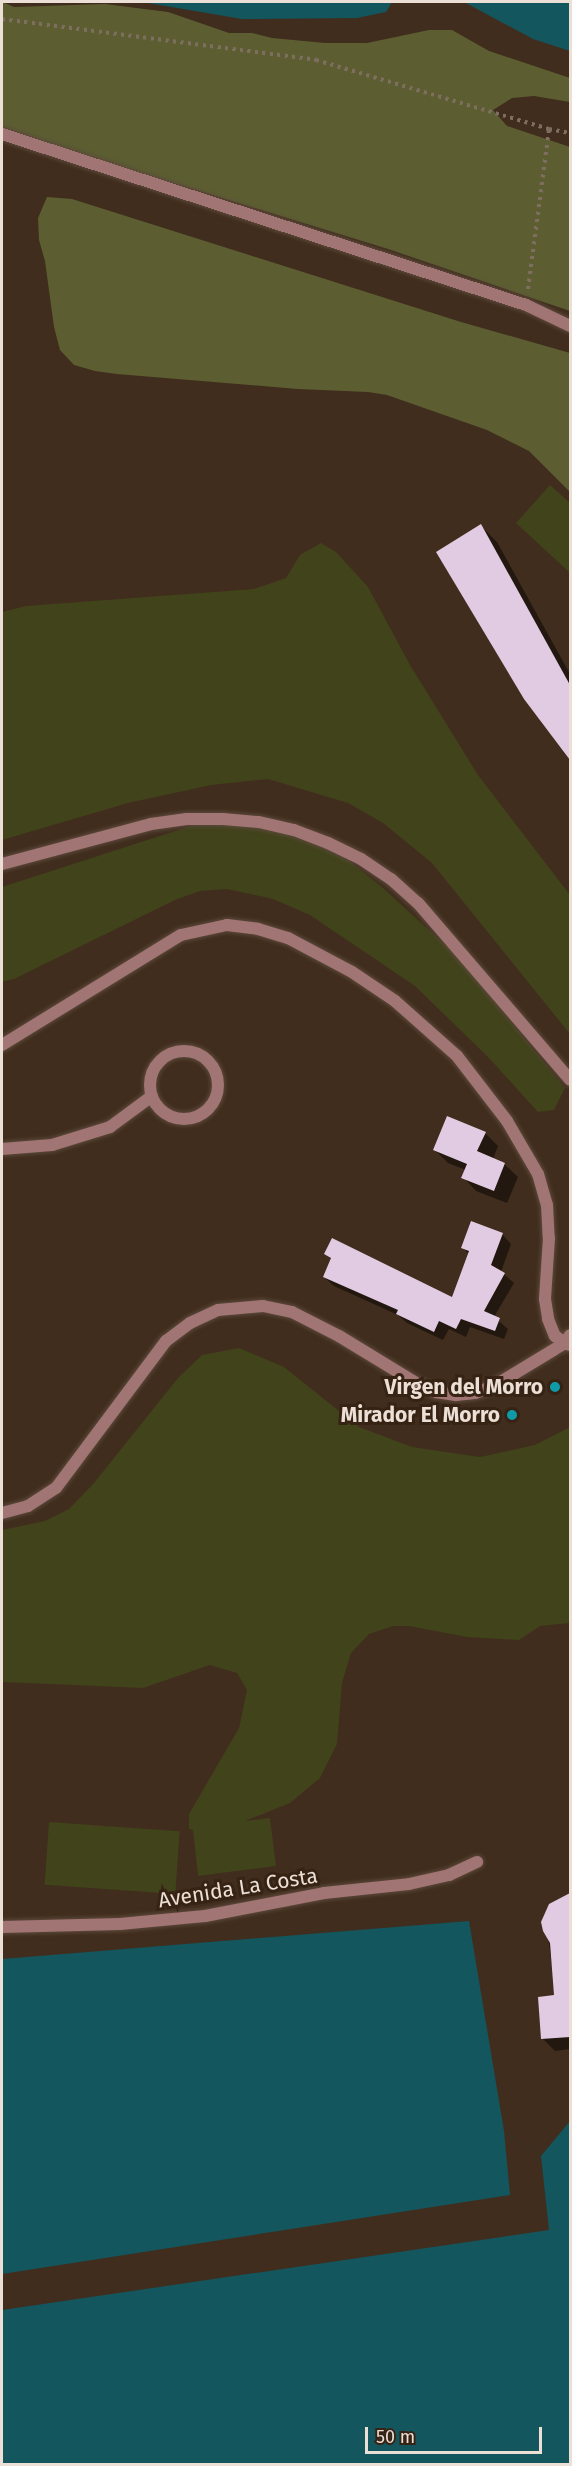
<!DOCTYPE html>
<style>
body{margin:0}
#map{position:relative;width:572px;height:2466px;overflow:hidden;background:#402d1d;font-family:"Fira Sans",sans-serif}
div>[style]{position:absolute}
.green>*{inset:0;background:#41431b;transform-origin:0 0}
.forest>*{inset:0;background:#5c5e32}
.water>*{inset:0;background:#13565d}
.pier>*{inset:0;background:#402d1d}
.shadow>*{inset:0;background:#0007}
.building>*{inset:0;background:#e1cbe2}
.path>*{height:4px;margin-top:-2px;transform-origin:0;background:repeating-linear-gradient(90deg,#7e6e60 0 3px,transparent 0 7.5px)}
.roads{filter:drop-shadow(0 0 2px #5c493b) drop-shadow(0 0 2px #5c493b)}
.lane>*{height:12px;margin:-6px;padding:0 6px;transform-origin:6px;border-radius:6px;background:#a17574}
.lane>.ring{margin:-6px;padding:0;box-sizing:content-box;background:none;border:12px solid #a17574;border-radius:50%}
.street>*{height:12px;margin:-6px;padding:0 6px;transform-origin:6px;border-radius:6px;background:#a17574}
.dots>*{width:16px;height:16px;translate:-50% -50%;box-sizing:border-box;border:3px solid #362314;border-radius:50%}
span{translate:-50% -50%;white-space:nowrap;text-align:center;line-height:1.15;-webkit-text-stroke:6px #362314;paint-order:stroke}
.poi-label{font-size:21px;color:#ecdfd6;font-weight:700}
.right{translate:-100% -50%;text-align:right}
.street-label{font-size:21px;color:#ecdfd6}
.frame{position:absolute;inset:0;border:3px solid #ecdfd6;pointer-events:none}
.scale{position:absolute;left:365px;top:2427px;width:177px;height:27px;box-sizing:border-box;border:3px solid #ecdfd6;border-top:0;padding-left:8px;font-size:18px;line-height:21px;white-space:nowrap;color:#ecdfd6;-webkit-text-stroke:4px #362314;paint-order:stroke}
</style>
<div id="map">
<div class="green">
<div style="clip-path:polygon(550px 485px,570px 503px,570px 573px,516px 523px)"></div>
<div style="clip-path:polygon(321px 543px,336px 552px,368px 587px,410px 665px,478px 775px,570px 895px,570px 1034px,432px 863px,383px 823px,348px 803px,268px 779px,211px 785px,128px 803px,2px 840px,2px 612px,26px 606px,254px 589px,286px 578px,300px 555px)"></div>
<div style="clip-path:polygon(203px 822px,294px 829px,348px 860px,382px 887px,455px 954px,565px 1088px,554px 1110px,538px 1112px,489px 1058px,415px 986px,310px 915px,273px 899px,227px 889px,200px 891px,175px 900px,14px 979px,2px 982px,2px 887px)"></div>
<div style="clip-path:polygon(239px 1348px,284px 1367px,359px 1427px,412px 1447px,480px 1457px,535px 1445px,570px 1427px,570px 1623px,540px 1626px,519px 1640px,467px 1637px,409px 1626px,393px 1626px,369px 1634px,351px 1653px,342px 1683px,337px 1744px,320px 1778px,290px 1803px,245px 1821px,270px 1818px,276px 1866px,198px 1876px,193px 1830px,189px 1829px,189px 1814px,239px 1728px,247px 1690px,237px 1673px,210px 1665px,143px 1688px,2px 1682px,2px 1530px,45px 1521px,69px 1509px,94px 1483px,178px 1378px,202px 1355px)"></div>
<div style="left:49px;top:1822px;width:131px;height:63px;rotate:4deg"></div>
</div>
<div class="forest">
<div style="clip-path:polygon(2px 2px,14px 7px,105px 4px,168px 12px,229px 33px,252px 33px,272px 38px,325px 43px,367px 43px,429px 30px,452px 30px,489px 51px,570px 78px,570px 102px,534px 96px,512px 98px,493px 110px,507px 126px,570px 147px,570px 311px,388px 249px,95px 159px,2px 127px)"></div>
<div style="clip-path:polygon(47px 197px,72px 199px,461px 322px,570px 353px,570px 492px,529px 451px,487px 430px,387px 395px,368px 392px,298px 389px,117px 374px,95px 371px,74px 365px,60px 350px,54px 327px,45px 261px,39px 240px,38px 218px)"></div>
</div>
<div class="water">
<div style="clip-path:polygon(142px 2px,392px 2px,386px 12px,357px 18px,242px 19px)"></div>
<div style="clip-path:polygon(464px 2px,570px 2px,570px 51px,533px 39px)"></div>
<div style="clip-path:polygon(469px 1921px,504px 2131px,541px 2156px,570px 2121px,570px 2464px,2px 2464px,2px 1959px)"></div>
</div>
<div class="pier">
<div style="clip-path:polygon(504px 2131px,541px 2156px,549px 2230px,2px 2310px,2px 2274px,510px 2195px)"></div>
</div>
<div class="shadow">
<div style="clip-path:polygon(481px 526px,497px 542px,570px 674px,570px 758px,525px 699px)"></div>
<div style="clip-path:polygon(485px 1133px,498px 1146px,493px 1159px,504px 1164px,518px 1177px,507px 1203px,476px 1191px,463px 1177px,466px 1170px,448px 1163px,435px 1150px)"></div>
<div style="clip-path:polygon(502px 1234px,511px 1244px,501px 1272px,514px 1283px,494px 1317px,508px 1329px,504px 1339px,470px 1327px,466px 1337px,449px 1329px,443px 1340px,407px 1323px,398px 1315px,334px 1286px,324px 1277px,332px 1260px,326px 1254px,453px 1299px,469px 1254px,463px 1248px)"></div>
<div style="clip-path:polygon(570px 1898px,570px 2049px,555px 2051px,543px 2039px,556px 1997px,545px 1913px,557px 1900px)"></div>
</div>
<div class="building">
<div style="clip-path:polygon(481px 524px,570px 685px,570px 760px,524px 699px,436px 552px)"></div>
<div style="clip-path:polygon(447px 1116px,486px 1132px,477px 1151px,505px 1163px,494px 1191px,461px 1178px,467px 1164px,433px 1150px)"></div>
<div style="clip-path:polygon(471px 1221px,503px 1233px,491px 1265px,505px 1273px,484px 1311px,500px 1318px,495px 1331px,461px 1319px,456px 1329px,439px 1321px,434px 1332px,396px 1314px,398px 1310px,323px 1277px,331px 1258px,324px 1254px,332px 1238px,452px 1297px,469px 1251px,461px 1248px)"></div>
<div style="clip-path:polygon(570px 1893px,570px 2037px,541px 2039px,538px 1997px,554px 1995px,550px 1943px,543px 1931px,541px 1922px,549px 1904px)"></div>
</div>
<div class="path">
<div style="left:2px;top:19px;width:317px;rotate:7.4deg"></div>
<div style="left:316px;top:60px;width:243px;rotate:16.5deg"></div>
<div style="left:549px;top:129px;width:21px;rotate:11deg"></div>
<div style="left:528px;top:289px;width:161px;rotate:-82.5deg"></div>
</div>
<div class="roads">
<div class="lane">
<div style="left:2px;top:864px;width:154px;rotate:-15deg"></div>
<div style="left:151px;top:824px;width:36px;rotate:-8deg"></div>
<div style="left:187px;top:819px;width:36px"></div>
<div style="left:223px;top:819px;width:36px;rotate:5deg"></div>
<div style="left:259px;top:822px;width:36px;rotate:13deg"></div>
<div style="left:294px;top:830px;width:36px;rotate:21deg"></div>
<div style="left:328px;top:843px;width:37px;rotate:26deg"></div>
<div style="left:361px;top:859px;width:36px;rotate:34deg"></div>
<div style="left:391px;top:879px;width:36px;rotate:42deg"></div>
<div style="left:418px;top:903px;width:233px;rotate:49.3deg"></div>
<div style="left:2px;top:1045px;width:210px;rotate:-31.6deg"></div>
<div style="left:181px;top:935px;width:47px;rotate:-12.3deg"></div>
<div style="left:227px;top:925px;width:31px;rotate:7deg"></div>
<div style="left:258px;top:929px;width:31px;rotate:17deg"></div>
<div style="left:288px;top:938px;width:72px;rotate:28deg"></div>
<div style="left:352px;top:972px;width:52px;rotate:34deg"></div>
<div style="left:395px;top:1001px;width:83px;rotate:41.6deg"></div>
<div style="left:457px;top:1056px;width:82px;rotate:52.4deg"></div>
<div style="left:507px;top:1121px;width:61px;rotate:59.7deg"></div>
<div style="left:538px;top:1174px;width:32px;rotate:74deg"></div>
<div style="left:547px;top:1205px;width:33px;rotate:87deg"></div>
<div style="left:549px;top:1238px;width:61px;rotate:93.8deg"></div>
<div style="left:545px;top:1299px;width:20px;rotate:81deg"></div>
<div style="left:548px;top:1319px;width:18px;rotate:68deg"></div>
<div style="left:555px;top:1336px;width:12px;rotate:35deg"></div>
<div style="left:565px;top:1343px;width:9px;rotate:-58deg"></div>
<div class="ring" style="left:150px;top:1051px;width:56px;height:56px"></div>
<div style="left:2px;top:1149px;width:50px;rotate:-4.6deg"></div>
<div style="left:52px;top:1145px;width:61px;rotate:-17.2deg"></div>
<div style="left:110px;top:1127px;width:52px;rotate:-36.4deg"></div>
</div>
<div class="street">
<div style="left:2px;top:134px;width:551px;rotate:18.07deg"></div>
<div style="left:526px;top:305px;width:49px;rotate:25.5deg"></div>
<div style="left:2px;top:1513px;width:27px;rotate:-15deg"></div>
<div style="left:28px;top:1506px;width:33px;rotate:-33deg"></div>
<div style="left:56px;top:1488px;width:184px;rotate:-53.2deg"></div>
<div style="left:166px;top:1341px;width:30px;rotate:-37deg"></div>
<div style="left:190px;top:1323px;width:31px;rotate:-25deg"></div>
<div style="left:218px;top:1310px;width:45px;rotate:-5.1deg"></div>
<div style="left:263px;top:1306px;width:30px;rotate:12deg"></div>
<div style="left:292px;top:1312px;width:53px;rotate:27.1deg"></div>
<div style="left:339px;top:1336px;width:92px;rotate:31.3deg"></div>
<div style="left:418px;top:1384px;width:20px;rotate:24deg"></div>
<div style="left:436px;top:1392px;width:20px;rotate:9deg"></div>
<div style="left:456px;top:1395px;width:19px;rotate:-6deg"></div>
<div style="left:475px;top:1393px;width:20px;rotate:-20deg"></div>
<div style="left:494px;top:1386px;width:83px;rotate:-31.2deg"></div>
<div style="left:565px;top:1343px;width:5px;rotate:22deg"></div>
<div style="left:2px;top:1927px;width:118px;rotate:-1.5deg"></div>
<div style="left:120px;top:1924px;width:85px;rotate:-5.4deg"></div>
<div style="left:205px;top:1916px;width:121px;rotate:-10.9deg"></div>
<div style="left:324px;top:1893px;width:85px;rotate:-6deg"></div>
<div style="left:409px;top:1884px;width:41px;rotate:-12.7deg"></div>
<div style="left:449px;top:1875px;width:31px;rotate:-25deg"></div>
</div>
</div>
<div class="dots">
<div style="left:555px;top:1387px;background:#0f9aa8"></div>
<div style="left:512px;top:1415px;background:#0f9aa8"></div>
</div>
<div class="poi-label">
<span class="right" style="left:543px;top:1387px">Virgen del Morro</span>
<span class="right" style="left:500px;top:1415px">Mirador El Morro</span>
</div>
<div class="street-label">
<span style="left:238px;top:1888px;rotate:-9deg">Avenida La Costa</span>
</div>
<div class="frame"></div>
<div class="scale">50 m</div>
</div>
